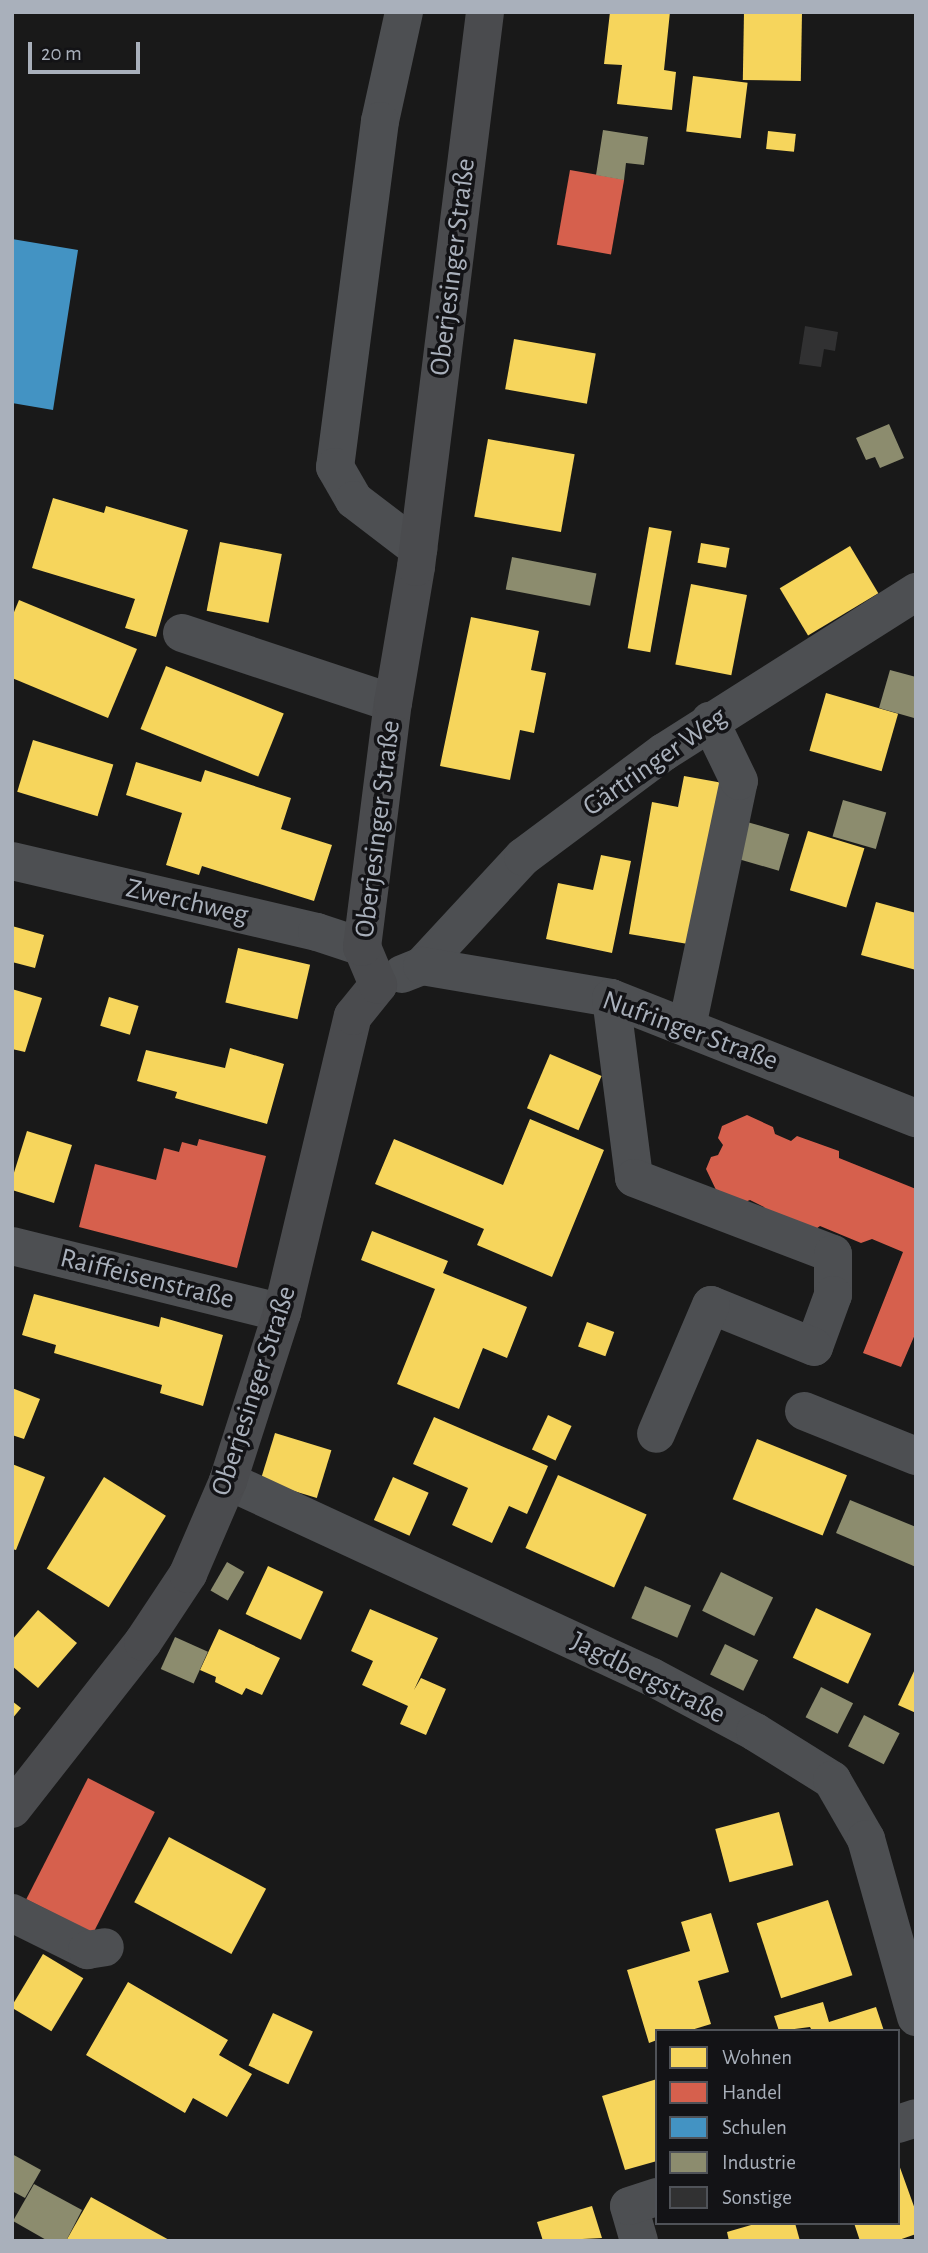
<!DOCTYPE html>
<meta charset="utf-8">
<style>
body{margin:0}
#map{position:relative;width:928px;height:2253px;overflow:hidden;background:#191919;font-family:"Alegreya Sans",sans-serif}
div>[style]{position:absolute}
.homes>*{inset:0;background:#f6d55c;transform-origin:0 0}
.shops>*{inset:0;background:#d6604d;transform-origin:0 0}
.schools>*{inset:0;background:#4393c3}
.industry>*{inset:0;background:#8c8c6e;transform-origin:0 0}
.building>*{inset:0;background:#313132}
.minor>*{height:38px;margin:-19px;padding:0 19px;transform-origin:19px;border-radius:19px;background:#4d4f52}
.major>*{height:38px;margin:-19px;padding:0 19px;transform-origin:19px;border-radius:19px;background:#4a4b4e}
span{translate:-50% -50%;white-space:nowrap;text-align:center;line-height:1.15;-webkit-text-stroke:7px #131316;paint-order:stroke}
.street-label{font-size:28px;color:#a9b0bb}
.frame{position:absolute;inset:0;border:14px solid #a9b0bb;pointer-events:none}
.legend{position:absolute;left:655px;top:2029px;width:245px;height:196px;box-sizing:border-box;background:#131316;border:2px solid #4f5258;margin:0;padding:9px 12px;list-style:none;font-size:21px;color:#a9b0bb}
.legend li{display:flex;align-items:center;gap:14px;height:35px}
.legend b{width:35px;border:2px solid #4f5258}
.scale{position:absolute;left:28px;top:42px;width:112px;height:32px;box-sizing:border-box;border:4px solid #a9b0bb;border-top:0;padding-left:9px;font-size:21px;line-height:24px;white-space:nowrap;color:#a9b0bb;-webkit-text-stroke:5px #131316;paint-order:stroke}
</style>
<div id="map">
<div class="homes">
<div style="clip-path:polygon(610px 12px,670px 12px,664px 70px,676px 72px,672px 110px,617px 104px,622px 65px,604px 64px)"></div>
<div style="left:744px;top:12px;width:58px;height:68px;rotate:1deg"></div>
<div style="left:693px;top:76px;width:55px;height:56px;rotate:7deg"></div>
<div style="left:768px;top:131px;width:28px;height:18px;rotate:6deg"></div>
<div style="left:514px;top:339px;width:83px;height:51px;rotate:10deg"></div>
<div style="left:488px;top:439px;width:88px;height:79px;rotate:10deg"></div>
<div style="clip-path:polygon(53px 498px,104px 513px,106px 506px,188px 530px,156px 637px,125px 628px,135px 599px,32px 568px)"></div>
<div style="left:649px;top:527px;width:23px;height:123px;rotate:10deg"></div>
<div style="left:220px;top:542px;width:63px;height:70px;rotate:11deg"></div>
<div style="left:701px;top:543px;width:29px;height:20px;rotate:10deg"></div>
<div style="left:850px;top:546px;width:55px;height:82px;rotate:59deg"></div>
<div style="left:691px;top:584px;width:57px;height:82px;rotate:11deg"></div>
<div style="clip-path:polygon(19px 600px,137px 649px,108px 718px,12px 678px,12px 617px)"></div>
<div style="clip-path:polygon(471px 617px,539px 631px,531px 670px,546px 673px,534px 733px,520px 730px,510px 780px,440px 766px)"></div>
<div style="left:166px;top:666px;width:127px;height:68px;rotate:22deg"></div>
<div style="left:826px;top:693px;width:75px;height:60px;rotate:16deg"></div>
<div style="left:33px;top:740px;width:84px;height:54px;rotate:17deg"></div>
<div style="clip-path:polygon(136px 762px,201px 782px,205px 770px,291px 798px,281px 829px,332px 845px,314px 901px,202px 866px,199px 875px,166px 865px,182px 813px,126px 795px)"></div>
<div style="clip-path:polygon(684px 776px,723px 783px,688px 944px,629px 934px,652px 802px,678px 807px)"></div>
<div style="left:808px;top:831px;width:59px;height:62px;rotate:17deg"></div>
<div style="clip-path:polygon(601px 855px,631px 861px,612px 953px,546px 939px,558px 883px,593px 890px)"></div>
<div style="clip-path:polygon(876px 902px,916px 913px,916px 970px,861px 955px)"></div>
<div style="clip-path:polygon(12px 926px,44px 935px,35px 968px,12px 962px)"></div>
<div style="left:238px;top:948px;width:74px;height:56px;rotate:13deg"></div>
<div style="clip-path:polygon(12px 989px,42px 998px,25px 1052px,12px 1049px)"></div>
<div style="left:109px;top:997px;width:31px;height:30px;rotate:17deg"></div>
<div style="clip-path:polygon(230px 1048px,284px 1064px,267px 1124px,175px 1098px,177px 1092px,137px 1081px,146px 1050px,225px 1068px)"></div>
<div style="left:550px;top:1054px;width:56px;height:59px;rotate:23deg"></div>
<div style="clip-path:polygon(530px 1119px,604px 1150px,552px 1277px,477px 1245px,484px 1229px,375px 1184px,394px 1139px,503px 1185px)"></div>
<div style="clip-path:polygon(27px 1131px,72px 1145px,54px 1203px,12px 1190px,12px 1179px)"></div>
<div style="clip-path:polygon(372px 1231px,448px 1261px,443px 1273px,527px 1307px,507px 1358px,483px 1348px,459px 1409px,397px 1384px,435px 1289px,361px 1260px)"></div>
<div style="clip-path:polygon(34px 1294px,159px 1327px,161px 1317px,223px 1335px,203px 1406px,160px 1393px,162px 1385px,54px 1353px,56px 1345px,22px 1335px)"></div>
<div style="left:587px;top:1322px;width:29px;height:26px;rotate:20deg"></div>
<div style="clip-path:polygon(12px 1388px,40px 1399px,24px 1439px,12px 1435px)"></div>
<div style="left:548px;top:1415px;width:26px;height:38px;rotate:25deg"></div>
<div style="clip-path:polygon(434px 1417px,548px 1466px,527px 1514px,509px 1506px,492px 1543px,452px 1525px,468px 1488px,413px 1464px)"></div>
<div style="left:275px;top:1433px;width:59px;height:50px;rotate:17deg"></div>
<div style="left:757px;top:1439px;width:97px;height:65px;rotate:22deg"></div>
<div style="clip-path:polygon(12px 1464px,45px 1477px,16px 1550px,12px 1549px)"></div>
<div style="left:558px;top:1475px;width:97px;height:80px;rotate:24deg"></div>
<div style="left:104px;top:1477px;width:73px;height:108px;rotate:32deg"></div>
<div style="left:393px;top:1477px;width:39px;height:47px;rotate:24deg"></div>
<div style="left:268px;top:1566px;width:61px;height:53px;rotate:25deg"></div>
<div style="left:816px;top:1608px;width:61px;height:55px;rotate:25deg"></div>
<div style="clip-path:polygon(370px 1609px,438px 1638px,414px 1690px,421px 1678px,446px 1689px,426px 1735px,400px 1724px,408px 1706px,362px 1685px,373px 1661px,351px 1651px)"></div>
<div style="clip-path:polygon(38px 1610px,77px 1643px,38px 1688px,12px 1666px,12px 1640px)"></div>
<div style="clip-path:polygon(219px 1629px,280px 1658px,262px 1695px,246px 1688px,242px 1695px,215px 1682px,216px 1677px,200px 1670px)"></div>
<div style="clip-path:polygon(916px 1667px,916px 1713px,898px 1705px)"></div>
<div style="clip-path:polygon(12px 1701px,21px 1708px,12px 1719px)"></div>
<div style="left:779px;top:1812px;width:55px;height:66px;rotate:75deg"></div>
<div style="left:169px;top:1837px;width:110px;height:74px;rotate:28deg"></div>
<div style="left:828px;top:1900px;width:79px;height:75px;rotate:72deg"></div>
<div style="clip-path:polygon(711px 1913px,729px 1972px,698px 1981px,711px 2024px,688px 2031px,657px 2031px,657px 2040px,649px 2043px,627px 1970px,690px 1951px,681px 1922px)"></div>
<div style="left:43px;top:1954px;width:47px;height:62px;rotate:31deg"></div>
<div style="clip-path:polygon(128px 1982px,228px 2040px,219px 2055px,252px 2074px,227px 2117px,193px 2098px,185px 2113px,86px 2055px)"></div>
<div style="clip-path:polygon(823px 2002px,829px 2022px,876px 2007px,884px 2031px,812px 2031px,810px 2027px,779px 2031px,774px 2016px)"></div>
<div style="left:273px;top:2013px;width:44px;height:58px;rotate:25deg"></div>
<div style="clip-path:polygon(657px 2079px,657px 2161px,625px 2170px,602px 2096px)"></div>
<div style="clip-path:polygon(898px 2162px,916px 2212px,916px 2234px,896px 2241px,860px 2241px,854px 2223px,898px 2223px)"></div>
<div style="clip-path:polygon(91px 2197px,171px 2241px,66px 2241px)"></div>
<div style="clip-path:polygon(592px 2206px,602px 2238px,543px 2241px,537px 2222px)"></div>
<div style="clip-path:polygon(758px 2223px,795px 2223px,800px 2241px,729px 2241px,727px 2232px)"></div>
</div>
<div class="shops">
<div style="left:570px;top:170px;width:55px;height:76px;rotate:10deg"></div>
<div style="clip-path:polygon(747px 1115px,773px 1127px,775px 1134px,791px 1141px,797px 1136px,839px 1151px,839px 1158px,916px 1189px,916px 1332px,901px 1367px,863px 1353px,903px 1252px,872px 1239px,861px 1243px,820px 1226px,813px 1231px,768px 1214px,764px 1207px,750px 1200px,742px 1203px,717px 1192px,706px 1169px,711px 1157px,718px 1155px,723px 1145px,718px 1138px,722px 1126px)"></div>
<div style="clip-path:polygon(199px 1139px,266px 1156px,237px 1268px,79px 1227px,95px 1164px,156px 1180px,164px 1148px,179px 1152px,182px 1142px,197px 1146px)"></div>
<div style="left:88px;top:1778px;width:75px;height:136px;rotate:27deg"></div>
</div>
<div class="schools">
<div style="clip-path:polygon(12px 239px,78px 250px,53px 410px,12px 403px)"></div>
</div>
<div class="industry">
<div style="clip-path:polygon(603px 130px,648px 137px,644px 165px,626px 163px,624px 180px,596px 175px)"></div>
<div style="clip-path:polygon(889px 424px,904px 458px,880px 468px,875px 457px,866px 460px,856px 438px)"></div>
<div style="left:512px;top:557px;width:86px;height:33px;rotate:11deg"></div>
<div style="clip-path:polygon(890px 670px,916px 677px,914px 718px,879px 708px)"></div>
<div style="left:843px;top:800px;width:45px;height:38px;rotate:16deg"></div>
<div style="left:747px;top:822px;width:44px;height:38px;rotate:16deg"></div>
<div style="clip-path:polygon(850px 1500px,916px 1527px,916px 1567px,836px 1533px)"></div>
<div style="left:227px;top:1562px;width:20px;height:33px;rotate:30deg"></div>
<div style="left:721px;top:1572px;width:58px;height:43px;rotate:26deg"></div>
<div style="left:645px;top:1586px;width:50px;height:35px;rotate:23deg"></div>
<div style="left:175px;top:1637px;width:36px;height:35px;rotate:24deg"></div>
<div style="left:725px;top:1644px;width:37px;height:34px;rotate:26deg"></div>
<div style="left:821px;top:1687px;width:36px;height:34px;rotate:27deg"></div>
<div style="left:864px;top:1715px;width:40px;height:35px;rotate:27deg"></div>
<div style="clip-path:polygon(12px 2154px,41px 2170px,25px 2198px,12px 2191px)"></div>
<div style="clip-path:polygon(34px 2184px,82px 2210px,66px 2241px,48px 2241px,13px 2221px)"></div>
</div>
<div class="building">
<div style="clip-path:polygon(805px 326px,838px 332px,835px 351px,824px 349px,821px 367px,799px 364px)"></div>
</div>
<div class="minor">
<div style="left:404px;top:12px;width:112px;rotate:102.4deg"></div>
<div style="left:380px;top:121px;width:349px;rotate:97.4deg"></div>
<div style="left:335px;top:467px;width:38px;rotate:60deg"></div>
<div style="left:354px;top:500px;width:81px;rotate:37.4deg"></div>
<div style="left:182px;top:633px;width:222px;rotate:18.4deg"></div>
<div style="left:12px;top:861px;width:313px;rotate:13.1deg"></div>
<div style="left:317px;top:932px;width:47px;rotate:18.4deg"></div>
<div style="left:422px;top:966px;width:149px;rotate:-47.2deg"></div>
<div style="left:523px;top:857px;width:176px;rotate:-36.7deg"></div>
<div style="left:664px;top:752px;width:299px;rotate:-32.4deg"></div>
<div style="left:402px;top:974px;width:22px;rotate:-22deg"></div>
<div style="left:422px;top:966px;width:192px;rotate:9.6deg"></div>
<div style="left:611px;top:998px;width:328px;rotate:21.5deg"></div>
<div style="left:611px;top:998px;width:181px;rotate:82.7deg"></div>
<div style="left:634px;top:1178px;width:213px;rotate:20.9deg"></div>
<div style="left:833px;top:1254px;width:41px;rotate:90deg"></div>
<div style="left:833px;top:1295px;width:55px;rotate:110.1deg"></div>
<div style="left:814px;top:1347px;width:111px;rotate:-157.8deg"></div>
<div style="left:711px;top:1305px;width:140px;rotate:113.1deg"></div>
<div style="left:687px;top:1027px;width:251px;rotate:-78.1deg"></div>
<div style="left:739px;top:781px;width:67px;rotate:-115.8deg"></div>
<div style="left:12px;top:1246px;width:278px;rotate:13.9deg"></div>
<div style="left:804px;top:1411px;width:121px;rotate:21.9deg"></div>
<div style="left:228px;top:1481px;width:467px;rotate:24.8deg"></div>
<div style="left:652px;top:1677px;width:117px;rotate:28.1deg"></div>
<div style="left:755px;top:1732px;width:91px;rotate:31.9deg"></div>
<div style="left:832px;top:1780px;width:68px;rotate:60deg"></div>
<div style="left:866px;top:1839px;width:185px;rotate:74.3deg"></div>
<div style="left:12px;top:1913px;width:84px;rotate:26.3deg"></div>
<div style="left:87px;top:1950px;width:18px;rotate:-9deg"></div>
<div style="left:898px;top:2124px;width:19px;rotate:-18deg"></div>
<div style="left:639px;top:2241px;width:36px;rotate:-106deg"></div>
<div style="left:629px;top:2206px;width:29px;rotate:-18deg"></div>
</div>
<div class="major">
<div style="left:12px;top:1809px;width:212px;rotate:-51.9deg"></div>
<div style="left:143px;top:1642px;width:82px;rotate:-56.5deg"></div>
<div style="left:188px;top:1574px;width:101px;rotate:-66.7deg"></div>
<div style="left:228px;top:1481px;width:176px;rotate:-72.2deg"></div>
<div style="left:282px;top:1313px;width:305px;rotate:-76.6deg"></div>
<div style="left:353px;top:1016px;width:40px;rotate:-51deg"></div>
<div style="left:378px;top:985px;width:41px;rotate:-112.8deg"></div>
<div style="left:362px;top:947px;width:246px;rotate:-82.8deg"></div>
<div style="left:393px;top:703px;width:138px;rotate:-80.4deg"></div>
<div style="left:416px;top:567px;width:559px;rotate:-82.91deg"></div>
</div>
<div class="street-label">
<span style="left:453px;top:267px;rotate:-83deg">Oberjesinger Straße</span>
<span style="left:655px;top:762px;rotate:-35deg">Gärtringer Weg</span>
<span style="left:378px;top:829px;rotate:-83deg">Oberjesinger Straße</span>
<span style="left:187px;top:902px;rotate:13deg">Zwerchweg</span>
<span style="left:690px;top:1031px;rotate:20deg">Nufringer Straße</span>
<span style="left:147px;top:1279px;rotate:14deg">Raiffeisenstraße</span>
<span style="left:254px;top:1391px;rotate:-72deg">Oberjesinger Straße</span>
<span style="left:648px;top:1678px;rotate:27deg">Jagdbergstraße</span>
</div>
<div class="frame"></div>
<ul class="legend">
<li><b style="height:19px;background:#f6d55c"></b>Wohnen</li>
<li><b style="height:19px;background:#d6604d"></b>Handel</li>
<li><b style="height:19px;background:#4393c3"></b>Schulen</li>
<li><b style="height:19px;background:#8c8c6e"></b>Industrie</li>
<li><b style="height:19px;background:#313132"></b>Sonstige</li>
</ul>
<div class="scale">20 m</div>
</div>
